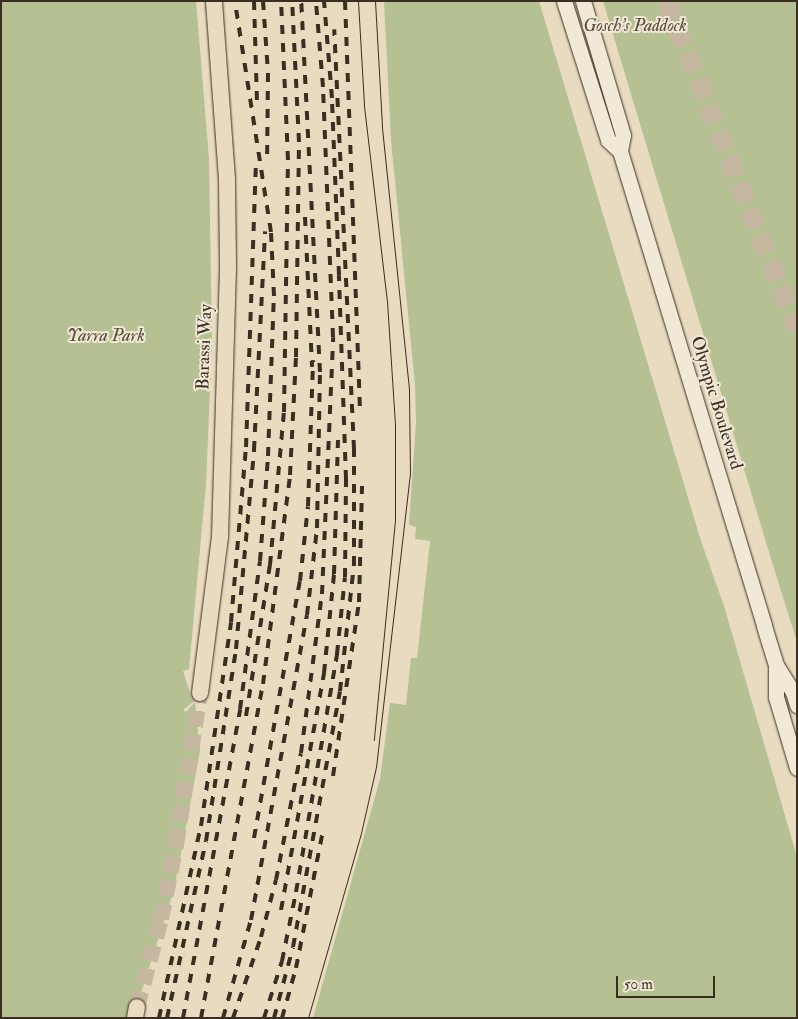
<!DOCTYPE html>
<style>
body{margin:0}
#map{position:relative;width:798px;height:1019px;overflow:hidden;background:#e9dbc0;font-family:"IM FELL Double Pica",serif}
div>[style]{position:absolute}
.green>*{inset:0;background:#b5c093}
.primary-tunnel>*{height:16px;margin-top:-8px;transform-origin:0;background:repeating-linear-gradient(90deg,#c6b8a0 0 16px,transparent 0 24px)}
.highway-tunnel>*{height:19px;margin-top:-9.5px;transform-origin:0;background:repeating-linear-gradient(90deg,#c6b8a0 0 19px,transparent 0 28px)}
.roads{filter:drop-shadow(0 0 1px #3a2e20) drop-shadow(0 0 1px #3a2e20)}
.secondary>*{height:15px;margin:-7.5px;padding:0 7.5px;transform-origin:7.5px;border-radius:7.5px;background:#f1e8d6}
.primary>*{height:16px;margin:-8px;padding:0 8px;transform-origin:8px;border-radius:8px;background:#e9dbc0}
.tram>*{height:1px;margin:-0.5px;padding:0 0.5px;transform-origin:0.5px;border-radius:0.5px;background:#3a2e20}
.rail>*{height:4px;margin-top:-2px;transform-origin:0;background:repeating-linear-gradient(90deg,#3a2e20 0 9px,transparent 0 18px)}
span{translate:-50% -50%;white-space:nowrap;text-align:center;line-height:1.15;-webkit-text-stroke:4px #f1e8d6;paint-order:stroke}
.park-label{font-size:18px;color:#534b37;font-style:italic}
.street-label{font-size:18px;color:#3a2e20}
.frame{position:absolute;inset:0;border:2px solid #3a2e20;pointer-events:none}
.scale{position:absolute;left:616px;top:976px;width:99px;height:22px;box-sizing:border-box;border:2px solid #3a2e20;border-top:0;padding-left:6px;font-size:15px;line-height:18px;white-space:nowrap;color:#3a2e20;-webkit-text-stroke:4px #f1e8d6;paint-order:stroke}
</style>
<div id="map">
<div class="green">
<div style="clip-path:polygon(1px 1px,196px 1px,209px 159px,212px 343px,206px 484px,189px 669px,183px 671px,193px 702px,183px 710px,186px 712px,195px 702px,200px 751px,174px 890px,133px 1018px,1px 1018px)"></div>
<div style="clip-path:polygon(384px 1px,539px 1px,701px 541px,724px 606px,797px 857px,797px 1018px,313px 1018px,380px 779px,390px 703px,406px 705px,411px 658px,417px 658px,430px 541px,415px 539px,416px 527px,409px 525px,416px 423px,415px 385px,391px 140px)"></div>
<div style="clip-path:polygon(603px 1px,797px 1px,797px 642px,772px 562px)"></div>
</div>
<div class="primary-tunnel">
<div style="left:137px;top:1007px;width:91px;rotate:-74.7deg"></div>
<div style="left:161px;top:919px;width:76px;rotate:-78.5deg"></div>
<div style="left:176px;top:845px;width:154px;rotate:-81deg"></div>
</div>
<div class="highway-tunnel">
<div style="left:667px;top:1px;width:353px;rotate:68.4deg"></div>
</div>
<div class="roads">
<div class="secondary">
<div style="left:564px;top:1px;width:146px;rotate:72.4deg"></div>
<div style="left:608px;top:140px;width:16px;rotate:43deg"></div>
<div style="left:583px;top:1px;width:140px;rotate:73.4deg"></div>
<div style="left:623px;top:135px;width:16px;rotate:101deg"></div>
<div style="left:620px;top:151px;width:496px;rotate:73.1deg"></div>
<div style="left:764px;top:626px;width:41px;rotate:72.9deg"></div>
<div style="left:776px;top:665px;width:32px;rotate:58deg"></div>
<div style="left:793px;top:692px;width:14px;rotate:73deg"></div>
<div style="left:776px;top:665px;width:32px;rotate:90deg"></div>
<div style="left:776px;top:697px;width:74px;rotate:73.5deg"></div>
</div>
<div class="primary">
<div style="left:200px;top:693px;width:157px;rotate:-82.7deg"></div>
<div style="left:220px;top:537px;width:272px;rotate:-88.3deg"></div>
<div style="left:228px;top:265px;width:86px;rotate:-90.7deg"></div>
<div style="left:227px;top:179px;width:178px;rotate:-94.2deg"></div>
<div style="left:135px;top:1018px;width:11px;rotate:-80deg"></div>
</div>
</div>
<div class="tram">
<div style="left:358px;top:1px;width:105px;rotate:86.7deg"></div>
<div style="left:364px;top:106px;width:196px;rotate:83.3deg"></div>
<div style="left:387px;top:301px;width:123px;rotate:86.3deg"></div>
<div style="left:395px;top:424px;width:96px;rotate:90deg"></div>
<div style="left:395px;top:520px;width:221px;rotate:95.5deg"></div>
<div style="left:308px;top:1018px;width:192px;rotate:-74deg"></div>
<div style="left:361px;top:833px;width:68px;rotate:-77.2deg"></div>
<div style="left:376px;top:767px;width:294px;rotate:-83.4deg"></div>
<div style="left:410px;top:475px;width:86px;rotate:-90.7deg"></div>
<div style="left:409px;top:389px;width:264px;rotate:-95.9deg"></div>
<div style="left:382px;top:126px;width:125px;rotate:-93.2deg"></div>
</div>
<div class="rail">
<div style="left:254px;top:1px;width:99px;rotate:88.3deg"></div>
<div style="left:263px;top:1px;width:72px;rotate:86deg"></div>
<div style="left:268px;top:73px;width:90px;rotate:90.6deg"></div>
<div style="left:345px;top:1px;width:412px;rotate:87.9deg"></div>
<div style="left:305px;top:217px;width:150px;rotate:87.3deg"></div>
<div style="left:246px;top:716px;width:153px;rotate:-81deg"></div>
<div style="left:270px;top:565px;width:154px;rotate:-84.8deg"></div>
<div style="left:284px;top:412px;width:252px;rotate:-89.1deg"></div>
<div style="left:288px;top:160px;width:159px;rotate:-92.5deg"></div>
<div style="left:333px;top:776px;width:176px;rotate:-81.5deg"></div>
<div style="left:359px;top:602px;width:116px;rotate:-88.5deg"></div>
<div style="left:254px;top:838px;width:261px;rotate:-79.9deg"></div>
<div style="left:300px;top:581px;width:75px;rotate:-83.9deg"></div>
<div style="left:308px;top:506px;width:146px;rotate:-88deg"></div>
<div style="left:281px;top:910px;width:241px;rotate:-79.7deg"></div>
<div style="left:324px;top:673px;width:100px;rotate:-84.2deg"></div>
<div style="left:334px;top:574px;width:134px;rotate:-88.3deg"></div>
<div style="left:159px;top:1018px;width:197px;rotate:-77.7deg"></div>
<div style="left:201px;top:826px;width:206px;rotate:-81.6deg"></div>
<div style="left:231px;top:622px;width:176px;rotate:-85.1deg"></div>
<div style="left:246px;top:447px;width:287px;rotate:-88deg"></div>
<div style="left:167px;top:1018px;width:181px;rotate:-77.6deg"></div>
<div style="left:206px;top:841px;width:194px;rotate:-81.1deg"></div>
<div style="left:236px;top:649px;width:200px;rotate:-84.8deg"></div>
<div style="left:254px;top:450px;width:219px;rotate:-87.1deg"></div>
<div style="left:183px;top:1018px;width:314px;rotate:-79.5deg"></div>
<div style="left:240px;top:709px;width:149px;rotate:-82.3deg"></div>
<div style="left:260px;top:561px;width:105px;rotate:-85.6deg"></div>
<div style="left:268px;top:456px;width:160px;rotate:-87.9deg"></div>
<div style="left:274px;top:296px;width:64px;rotate:-92.7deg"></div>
<div style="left:271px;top:232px;width:234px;rotate:-98.9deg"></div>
<div style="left:201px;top:1018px;width:340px;rotate:-79.5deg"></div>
<div style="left:263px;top:684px;width:211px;rotate:-82.6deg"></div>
<div style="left:290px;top:475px;width:118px;rotate:-87.1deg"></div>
<div style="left:296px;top:357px;width:215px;rotate:-89.2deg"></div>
<div style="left:299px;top:142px;width:141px;rotate:-92.8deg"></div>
<div style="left:223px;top:1018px;width:102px;rotate:-74.1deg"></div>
<div style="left:251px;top:920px;width:310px;rotate:-79.6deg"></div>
<div style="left:307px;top:615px;width:88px;rotate:-83.4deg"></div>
<div style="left:317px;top:528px;width:156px;rotate:-88.9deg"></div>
<div style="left:320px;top:372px;width:371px;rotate:-92.9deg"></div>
<div style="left:233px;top:1018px;width:86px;rotate:-70.9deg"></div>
<div style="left:261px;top:937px;width:59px;rotate:-75.3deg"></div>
<div style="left:276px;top:880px;width:129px;rotate:-78.9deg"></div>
<div style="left:301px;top:753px;width:160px;rotate:-82.5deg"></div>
<div style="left:322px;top:594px;width:257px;rotate:-87.5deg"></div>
<div style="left:333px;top:337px;width:250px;rotate:-92.3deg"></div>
<div style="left:323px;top:87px;width:86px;rotate:-94.7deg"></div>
<div style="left:264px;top:1018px;width:60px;rotate:-72.5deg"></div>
<div style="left:282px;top:961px;width:70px;rotate:-78.5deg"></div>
<div style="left:296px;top:892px;width:242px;rotate:-80.2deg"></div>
<div style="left:337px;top:654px;width:77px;rotate:-84.1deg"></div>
<div style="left:345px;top:577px;width:98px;rotate:-89.4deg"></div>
<div style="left:346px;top:479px;width:204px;rotate:-92deg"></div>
<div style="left:339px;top:275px;width:177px;rotate:-92.3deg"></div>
<div style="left:332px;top:98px;width:97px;rotate:-94.7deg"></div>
<div style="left:274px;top:1018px;width:73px;rotate:-75deg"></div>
<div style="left:293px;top:947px;width:260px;rotate:-79.6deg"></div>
<div style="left:340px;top:691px;width:127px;rotate:-83.7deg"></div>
<div style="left:354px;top:565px;width:116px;rotate:-90deg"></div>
<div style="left:354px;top:449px;width:420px;rotate:-92.7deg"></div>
<div style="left:282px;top:1018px;width:52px;rotate:-74.4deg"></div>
<div style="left:296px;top:968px;width:141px;rotate:-78.9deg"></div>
</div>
<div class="park-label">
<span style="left:635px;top:26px">Gosch's Paddock</span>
<span style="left:106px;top:336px">Yarra Park</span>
</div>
<div class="street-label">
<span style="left:205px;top:347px;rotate:-88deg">Barassi Way</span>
<span style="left:716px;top:403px;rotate:73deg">Olympic Boulevard</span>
</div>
<div class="frame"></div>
<div class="scale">50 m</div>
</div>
